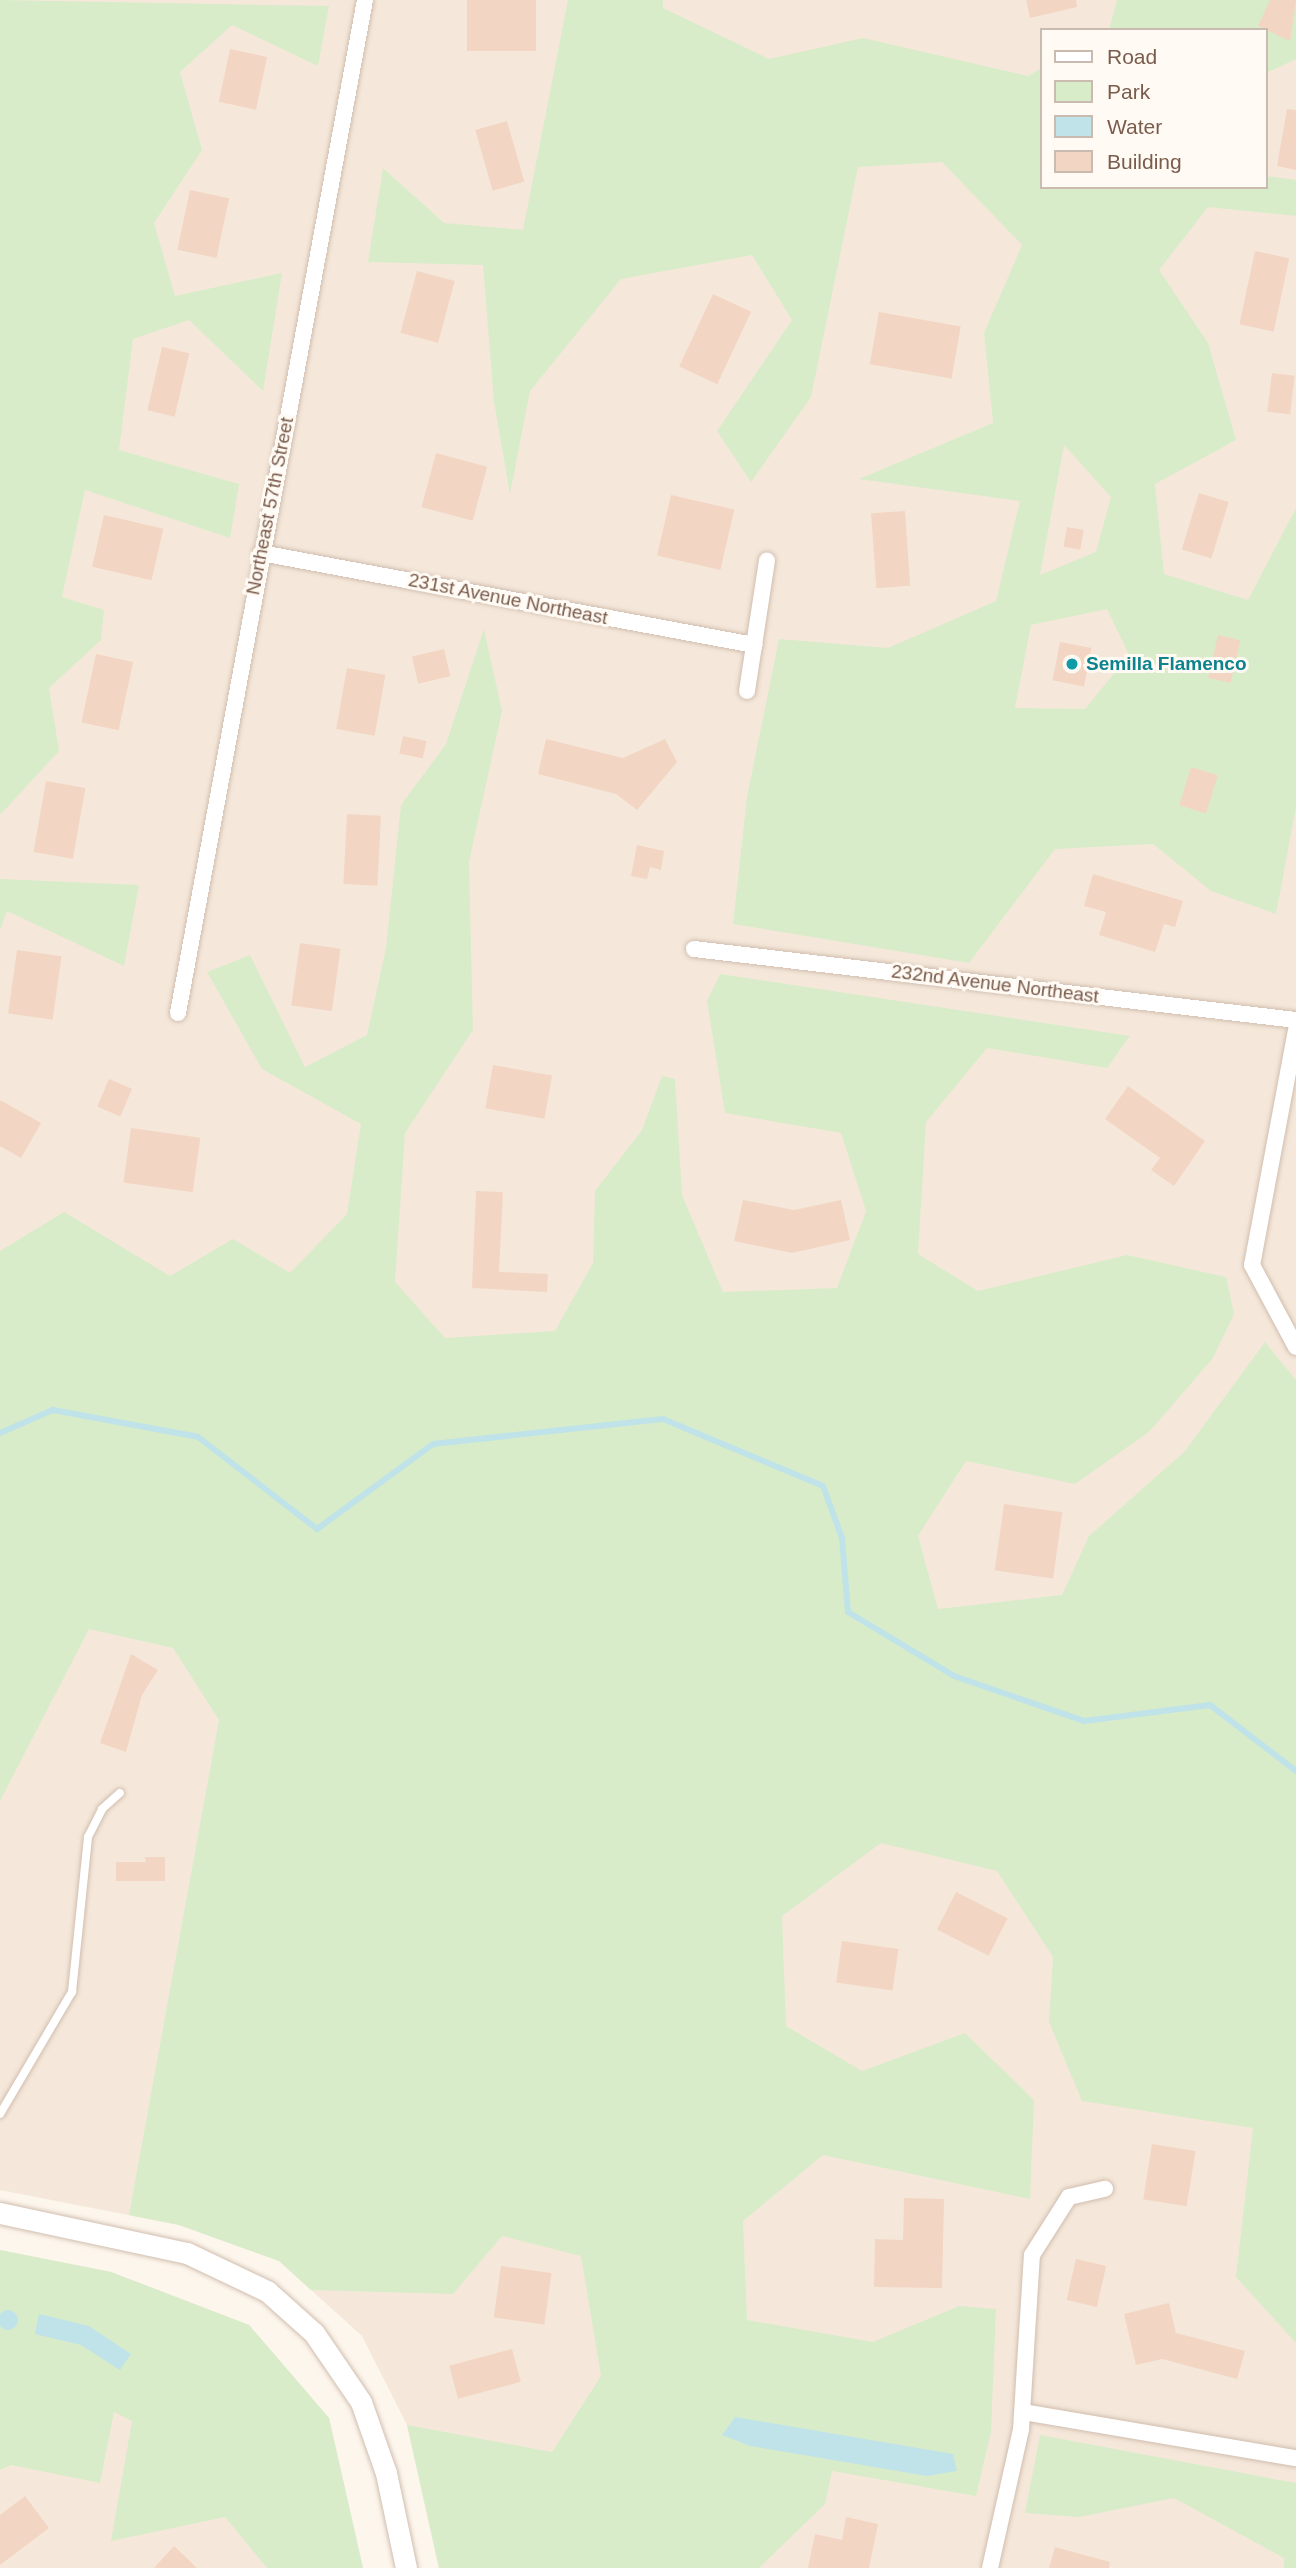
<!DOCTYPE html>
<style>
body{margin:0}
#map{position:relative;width:1296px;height:2568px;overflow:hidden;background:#fdf6ec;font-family:Arial,sans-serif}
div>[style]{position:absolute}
.residential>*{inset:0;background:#f5e8da}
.green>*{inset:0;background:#d8ecc9}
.water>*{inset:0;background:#bfe3e8}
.round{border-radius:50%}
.stream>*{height:6px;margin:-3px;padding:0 3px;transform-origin:3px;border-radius:3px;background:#bfe3e8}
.building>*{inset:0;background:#f3d5c3;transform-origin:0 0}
.roads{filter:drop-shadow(0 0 2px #d1beb0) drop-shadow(0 0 2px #d1beb0)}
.service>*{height:8px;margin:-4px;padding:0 4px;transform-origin:4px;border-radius:4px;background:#fff}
.minor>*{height:16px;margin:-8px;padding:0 8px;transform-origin:8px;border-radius:8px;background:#fff}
.tertiary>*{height:21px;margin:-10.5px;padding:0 10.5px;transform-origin:10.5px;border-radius:10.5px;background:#fff}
.dots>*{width:19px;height:19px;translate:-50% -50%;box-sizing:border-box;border:4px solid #fffaf3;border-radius:50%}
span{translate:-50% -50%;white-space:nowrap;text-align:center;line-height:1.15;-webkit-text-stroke:6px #fffaf3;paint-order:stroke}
.street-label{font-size:19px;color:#7a5c4d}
.culture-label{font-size:19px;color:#0d838f;font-weight:700}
.left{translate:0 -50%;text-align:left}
.legend{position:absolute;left:1040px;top:28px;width:228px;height:161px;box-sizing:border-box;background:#fffaf3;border:2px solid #cabbb1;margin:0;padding:9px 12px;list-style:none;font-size:21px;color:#7a5c4d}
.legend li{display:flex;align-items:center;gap:14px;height:35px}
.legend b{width:35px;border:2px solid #cabbb1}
</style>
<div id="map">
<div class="residential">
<div style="clip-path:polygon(evenodd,0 0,1296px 0,1296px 2568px,439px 2568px,407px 2425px,362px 2336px,279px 2261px,179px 2225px,0 2190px,0 0,1042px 30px,1266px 30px,1266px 187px,1042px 187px,1042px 30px)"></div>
<div style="clip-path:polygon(0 2250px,111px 2272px,249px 2325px,329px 2418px,363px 2568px,0 2568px)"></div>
</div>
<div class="green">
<div style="clip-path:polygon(0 0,329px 6px,318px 66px,232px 25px,180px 72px,202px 150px,154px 223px,175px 296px,282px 273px,263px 391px,189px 320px,133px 339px,119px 450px,239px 484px,230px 538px,85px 490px,62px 597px,104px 610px,101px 640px,49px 688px,59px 751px,0 815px)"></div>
<div style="clip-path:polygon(evenodd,568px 0,663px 0,663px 8px,769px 59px,863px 38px,1028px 76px,1042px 68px,1042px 187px,1266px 187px,1266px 176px,1296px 180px,1296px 216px,1208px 207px,1159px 270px,1208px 343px,1236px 440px,1155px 484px,1164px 574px,1248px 600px,1296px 508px,1296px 807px,1276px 914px,1211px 891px,1153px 844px,1055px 849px,969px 963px,733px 924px,747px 797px,779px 639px,888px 648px,996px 601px,1020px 501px,859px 479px,993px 423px,984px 333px,1022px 245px,942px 162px,858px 167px,811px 397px,751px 482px,717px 431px,792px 320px,752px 255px,621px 279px,530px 391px,510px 494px,494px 402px,483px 265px,368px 262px,383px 168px,444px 223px,523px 230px,568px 0,1064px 445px,1111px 497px,1096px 552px,1040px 575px,1064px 445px,568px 0,1107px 609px,1129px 655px,1085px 709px,1015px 708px,1031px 625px,1107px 609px)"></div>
<div style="clip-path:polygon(1117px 0,1296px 0,1296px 59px,1266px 73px,1266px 30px,1109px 30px)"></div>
<div style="clip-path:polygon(484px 629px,502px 711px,469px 862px,473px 1030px,405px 1133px,395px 1282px,445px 1338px,555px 1331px,593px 1263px,595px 1191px,642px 1130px,662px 1076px,675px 1079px,682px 1195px,723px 1292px,837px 1288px,866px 1211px,841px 1133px,725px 1113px,707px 1001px,720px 974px,1130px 1036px,1107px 1068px,987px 1048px,926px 1122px,918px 1254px,978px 1291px,1127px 1255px,1226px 1277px,1234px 1314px,1213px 1358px,1150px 1431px,1075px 1484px,966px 1461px,918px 1536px,938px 1609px,1062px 1595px,1089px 1536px,1185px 1451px,1265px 1342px,1296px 1380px,1296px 2343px,1236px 2277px,1253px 2128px,1082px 2101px,1049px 2022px,1053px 1957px,997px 1871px,881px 1843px,782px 1916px,786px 2026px,862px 2071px,965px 2033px,1034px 2100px,1030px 2199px,823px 2155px,743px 2221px,747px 2320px,873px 2342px,959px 2306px,996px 2309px,991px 2432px,976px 2496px,832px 2471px,825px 2504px,759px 2568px,439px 2568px,407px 2425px,552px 2452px,601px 2376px,581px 2256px,502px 2236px,453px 2294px,311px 2290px,279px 2261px,179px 2225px,129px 2215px,219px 1720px,173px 1648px,89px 1629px,0 1801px,0 1251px,64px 1212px,170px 1276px,233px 1239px,290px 1273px,347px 1214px,361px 1124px,262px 1069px,207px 972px,250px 955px,305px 1067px,367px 1035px,386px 948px,401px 805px,446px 744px)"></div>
<div style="clip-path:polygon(0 879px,139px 885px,124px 966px,7px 911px,0 930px)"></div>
<div style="clip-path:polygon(0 2250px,111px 2272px,249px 2325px,329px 2418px,363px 2568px,267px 2568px,225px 2517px,111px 2541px,132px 2421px,114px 2412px,100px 2483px,11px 2465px,0 2470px)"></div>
<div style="clip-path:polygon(1040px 2435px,1296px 2483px,1296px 2568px,1284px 2568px,1284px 2558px,1174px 2498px,1079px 2517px,1025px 2513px)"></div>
</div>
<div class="water">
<div class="round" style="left:-2px;top:2310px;width:20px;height:20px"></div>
<div style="clip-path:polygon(39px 2314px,89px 2326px,131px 2354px,120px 2370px,81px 2345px,35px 2334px)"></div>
<div style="clip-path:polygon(735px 2417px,953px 2454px,957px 2471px,927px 2476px,750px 2446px,722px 2435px)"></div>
</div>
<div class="stream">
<div style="left:0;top:1433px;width:58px;rotate:-23.5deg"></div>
<div style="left:53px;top:1410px;width:147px;rotate:10.5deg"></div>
<div style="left:198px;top:1437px;width:150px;rotate:37.7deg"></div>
<div style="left:317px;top:1529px;width:144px;rotate:-36.2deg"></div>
<div style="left:433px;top:1444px;width:231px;rotate:-6.2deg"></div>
<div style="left:663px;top:1419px;width:173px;rotate:22.7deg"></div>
<div style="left:823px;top:1486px;width:55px;rotate:69.9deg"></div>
<div style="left:842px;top:1538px;width:74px;rotate:85.4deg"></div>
<div style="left:848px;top:1612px;width:124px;rotate:31.1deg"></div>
<div style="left:954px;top:1676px;width:138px;rotate:19.1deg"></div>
<div style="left:1084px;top:1721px;width:127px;rotate:-7.2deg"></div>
<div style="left:1210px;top:1705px;width:108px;rotate:37.5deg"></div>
</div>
<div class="building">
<div style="left:467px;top:0;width:69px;height:51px"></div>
<div style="clip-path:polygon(1026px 0,1076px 0,1077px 7px,1030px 18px)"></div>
<div style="clip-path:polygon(1270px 0,1296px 0,1290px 41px,1258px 26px)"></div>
<div style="left:230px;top:49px;width:38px;height:54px;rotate:12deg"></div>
<div style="clip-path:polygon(1287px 109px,1296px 110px,1296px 170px,1277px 166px)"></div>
<div style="left:507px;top:121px;width:63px;height:33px;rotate:74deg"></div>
<div style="left:190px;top:190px;width:40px;height:61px;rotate:12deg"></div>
<div style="left:1255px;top:251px;width:35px;height:75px;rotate:12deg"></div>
<div style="left:417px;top:271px;width:39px;height:64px;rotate:15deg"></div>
<div style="left:713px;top:294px;width:42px;height:80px;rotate:25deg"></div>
<div style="left:879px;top:312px;width:83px;height:53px;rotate:10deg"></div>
<div style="left:162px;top:347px;width:28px;height:65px;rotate:13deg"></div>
<div style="left:1272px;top:373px;width:23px;height:39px;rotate:7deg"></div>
<div style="left:436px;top:453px;width:53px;height:56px;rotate:15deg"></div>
<div style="left:1199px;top:493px;width:31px;height:59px;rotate:17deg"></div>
<div style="left:671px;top:495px;width:65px;height:62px;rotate:13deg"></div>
<div style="left:905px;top:511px;width:75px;height:34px;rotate:86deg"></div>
<div style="left:104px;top:515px;width:61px;height:53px;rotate:13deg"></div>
<div style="left:1067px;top:527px;width:17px;height:20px;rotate:10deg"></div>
<div style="left:1218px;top:635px;width:23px;height:44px;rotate:13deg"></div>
<div style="left:1060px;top:642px;width:32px;height:39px;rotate:11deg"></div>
<div style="left:444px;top:649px;width:28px;height:33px;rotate:77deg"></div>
<div style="left:96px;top:654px;width:38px;height:70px;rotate:12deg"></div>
<div style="left:347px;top:668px;width:39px;height:62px;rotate:10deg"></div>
<div style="left:403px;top:736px;width:24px;height:18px;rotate:12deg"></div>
<div style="clip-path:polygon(546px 739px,623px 758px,665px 739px,677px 762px,637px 810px,616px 794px,538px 774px)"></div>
<div style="left:1191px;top:767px;width:28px;height:40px;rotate:17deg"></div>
<div style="left:46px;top:781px;width:40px;height:72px;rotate:10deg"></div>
<div style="left:347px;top:814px;width:34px;height:70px;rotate:3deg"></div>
<div style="clip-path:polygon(637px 845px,664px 851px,661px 870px,650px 867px,647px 879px,631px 876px)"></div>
<div style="clip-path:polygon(1093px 874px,1183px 901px,1175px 927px,1164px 924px,1155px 952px,1099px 935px,1106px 912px,1084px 906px)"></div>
<div style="left:300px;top:943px;width:41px;height:63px;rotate:8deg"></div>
<div style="left:17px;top:950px;width:45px;height:64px;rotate:8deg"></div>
<div style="left:493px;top:1065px;width:60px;height:44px;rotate:10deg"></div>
<div style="left:109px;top:1079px;width:25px;height:30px;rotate:23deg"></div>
<div style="clip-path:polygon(1128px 1086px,1205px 1141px,1174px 1186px,1151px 1170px,1160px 1158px,1105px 1119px)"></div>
<div style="clip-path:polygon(0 1100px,41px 1123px,21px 1158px,0 1146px)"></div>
<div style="left:131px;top:1128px;width:70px;height:55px;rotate:8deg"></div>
<div style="clip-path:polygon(476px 1191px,503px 1192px,499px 1272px,548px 1274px,547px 1292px,472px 1288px)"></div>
<div style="clip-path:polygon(743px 1200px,794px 1210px,841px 1200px,850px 1240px,792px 1253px,734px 1241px)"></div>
<div style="left:1004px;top:1504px;width:59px;height:67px;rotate:8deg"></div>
<div style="clip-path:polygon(131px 1654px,158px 1670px,142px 1695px,126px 1752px,100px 1743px)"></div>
<div style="clip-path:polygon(145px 1857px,165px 1857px,165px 1881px,116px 1881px,116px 1862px,146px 1862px)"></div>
<div style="left:956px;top:1892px;width:58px;height:42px;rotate:27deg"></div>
<div style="left:842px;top:1941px;width:57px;height:42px;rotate:8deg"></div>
<div style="left:1152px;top:2144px;width:44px;height:56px;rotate:9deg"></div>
<div style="clip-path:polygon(904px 2198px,944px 2199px,942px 2288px,874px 2287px,875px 2239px,903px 2240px)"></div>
<div style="left:1076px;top:2259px;width:31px;height:42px;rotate:13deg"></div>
<div style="left:501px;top:2266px;width:51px;height:52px;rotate:8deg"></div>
<div style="clip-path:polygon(1169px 2303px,1176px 2333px,1245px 2351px,1237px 2379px,1162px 2359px,1136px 2365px,1124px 2314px)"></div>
<div style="left:512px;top:2349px;width:34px;height:65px;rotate:75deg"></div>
<div style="clip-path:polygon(25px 2496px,49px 2528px,0 2565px,0 2515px)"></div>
<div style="clip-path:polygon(846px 2517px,878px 2524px,869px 2568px,808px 2568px,815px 2534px,842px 2540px)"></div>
<div style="clip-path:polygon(174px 2546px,197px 2568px,154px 2568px)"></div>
<div style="clip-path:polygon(1055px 2547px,1110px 2562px,1109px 2568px,1049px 2568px)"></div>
</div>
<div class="roads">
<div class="service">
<div style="left:0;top:2114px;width:142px;rotate:-59.5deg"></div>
<div style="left:72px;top:1992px;width:156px;rotate:-84.1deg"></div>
<div style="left:88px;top:1837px;width:31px;rotate:-63deg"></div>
<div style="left:102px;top:1809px;width:24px;rotate:-42deg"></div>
</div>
<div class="minor">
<div style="left:261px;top:553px;width:502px;rotate:10.57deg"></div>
<div style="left:747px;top:691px;width:132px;rotate:-81.3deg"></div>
<div style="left:694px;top:949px;width:606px;rotate:6.73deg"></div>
<div style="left:178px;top:1013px;width:1030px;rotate:-79.54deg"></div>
<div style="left:1296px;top:1030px;width:239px;rotate:100.6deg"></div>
<div style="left:1252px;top:1265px;width:93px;rotate:61.8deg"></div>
<div style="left:1023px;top:2412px;width:277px;rotate:9.6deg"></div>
<div style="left:990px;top:2568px;width:142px;rotate:-77.4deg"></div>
<div style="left:1021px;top:2429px;width:174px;rotate:-86.4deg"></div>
<div style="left:1032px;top:2255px;width:69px;rotate:-57.5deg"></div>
<div style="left:1069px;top:2197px;width:37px;rotate:-13deg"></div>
</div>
<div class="tertiary">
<div style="left:0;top:2213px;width:191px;rotate:12.1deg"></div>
<div style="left:187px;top:2253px;width:89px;rotate:25.4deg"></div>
<div style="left:267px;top:2291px;width:63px;rotate:41.8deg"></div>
<div style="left:314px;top:2333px;width:83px;rotate:55.7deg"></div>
<div style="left:361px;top:2402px;width:75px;rotate:70.6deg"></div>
<div style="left:386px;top:2473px;width:97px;rotate:78.1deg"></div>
</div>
</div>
<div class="dots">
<div style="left:1072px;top:664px;background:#0f9aa8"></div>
</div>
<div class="street-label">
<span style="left:270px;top:506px;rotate:-79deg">Northeast 57th Street</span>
<span style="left:508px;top:599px;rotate:11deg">231st Avenue Northeast</span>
<span style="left:995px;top:984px;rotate:7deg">232nd Avenue Northeast</span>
</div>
<div class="culture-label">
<span class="left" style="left:1086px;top:664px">Semilla Flamenco</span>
</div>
<ul class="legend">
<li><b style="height:9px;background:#fff"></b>Road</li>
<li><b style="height:19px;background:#d8ecc9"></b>Park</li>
<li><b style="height:19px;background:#bfe3e8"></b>Water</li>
<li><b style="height:19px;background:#f3d5c3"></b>Building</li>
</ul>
</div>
